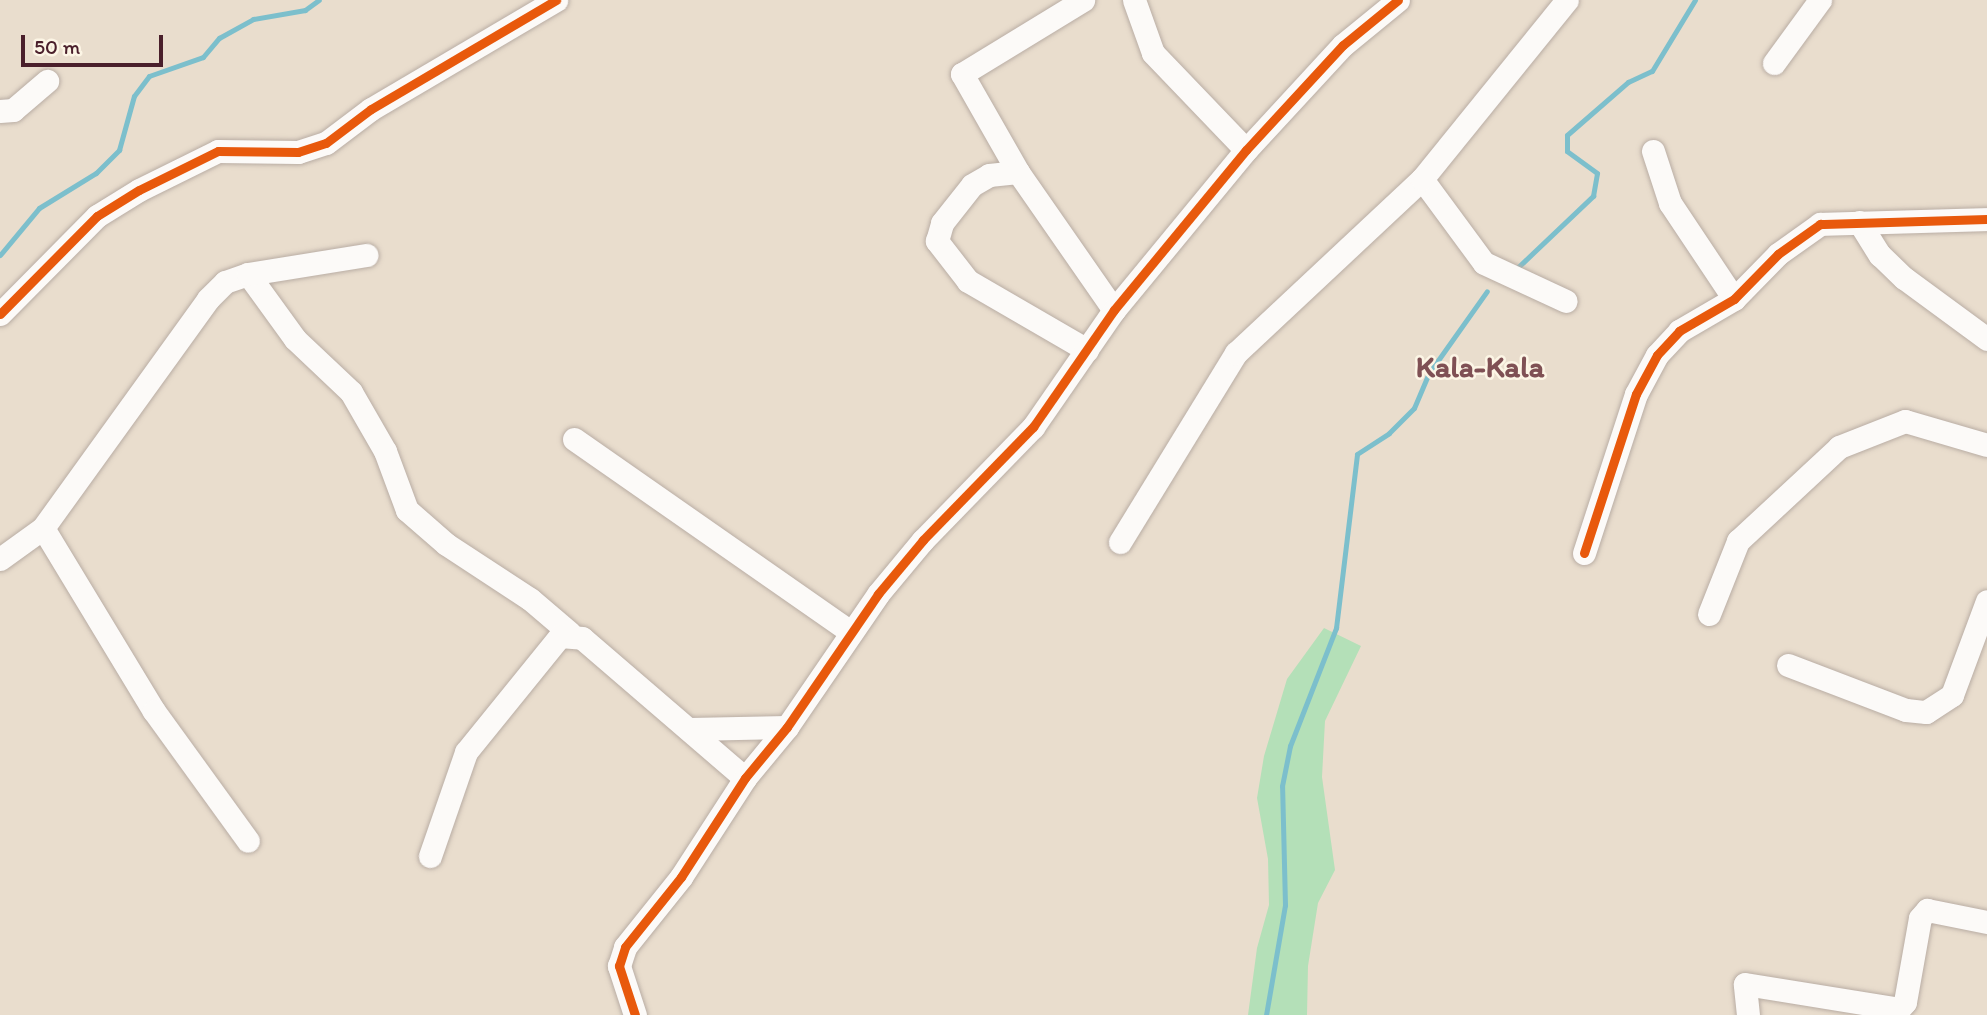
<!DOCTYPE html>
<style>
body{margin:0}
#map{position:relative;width:1987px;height:1015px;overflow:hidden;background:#e9ddcd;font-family:Itim,sans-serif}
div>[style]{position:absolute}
.green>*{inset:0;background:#b4e0b8}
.stream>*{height:5px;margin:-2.5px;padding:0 2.5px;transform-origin:2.5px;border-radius:2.5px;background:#7cbfcc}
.roads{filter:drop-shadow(0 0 2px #b9ada4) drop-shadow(0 0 2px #b9ada4)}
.minor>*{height:23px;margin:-11.5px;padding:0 11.5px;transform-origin:11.5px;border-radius:11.5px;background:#fcfaf8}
.cycleway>*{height:9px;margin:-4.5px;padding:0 4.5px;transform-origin:4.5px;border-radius:4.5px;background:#e8590c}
span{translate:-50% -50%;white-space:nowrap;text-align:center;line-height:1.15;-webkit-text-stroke:5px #fcf5e5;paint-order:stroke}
.district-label{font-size:30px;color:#7f5054;font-weight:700}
.scale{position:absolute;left:21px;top:35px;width:142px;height:32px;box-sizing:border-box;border:4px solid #4a1f2b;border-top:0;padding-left:9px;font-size:21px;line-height:24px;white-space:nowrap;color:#4a1f2b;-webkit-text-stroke:5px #fcf5e5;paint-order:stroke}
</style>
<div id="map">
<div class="green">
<div style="clip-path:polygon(1324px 628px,1361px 646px,1325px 721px,1322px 777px,1335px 870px,1318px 903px,1308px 966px,1307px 1015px,1248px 1015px,1257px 948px,1269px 905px,1268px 859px,1257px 798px,1264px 756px,1287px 679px)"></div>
</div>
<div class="stream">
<div style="left:0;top:255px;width:61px;rotate:-50.3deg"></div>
<div style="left:39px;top:208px;width:67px;rotate:-31.6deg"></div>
<div style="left:96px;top:173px;width:33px;rotate:-45deg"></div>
<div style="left:119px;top:150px;width:56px;rotate:-74.5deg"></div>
<div style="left:134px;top:96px;width:25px;rotate:-53deg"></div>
<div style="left:149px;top:76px;width:57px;rotate:-19.4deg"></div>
<div style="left:203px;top:57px;width:25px;rotate:-50deg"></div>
<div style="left:219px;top:38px;width:39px;rotate:-29deg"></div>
<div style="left:253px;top:19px;width:53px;rotate:-9.8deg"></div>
<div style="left:305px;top:10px;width:17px;rotate:-36deg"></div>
<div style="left:1515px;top:270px;width:108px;rotate:-43.5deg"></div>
<div style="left:1593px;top:196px;width:23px;rotate:-80deg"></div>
<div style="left:1597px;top:173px;width:37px;rotate:-144deg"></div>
<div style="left:1567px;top:151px;width:16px;rotate:-90deg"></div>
<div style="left:1567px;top:135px;width:81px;rotate:-41deg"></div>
<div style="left:1628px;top:82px;width:26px;rotate:-25deg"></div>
<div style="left:1652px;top:71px;width:83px;rotate:-58.8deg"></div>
<div style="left:1266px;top:1015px;width:112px;rotate:-80.2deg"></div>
<div style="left:1285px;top:905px;width:119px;rotate:-91.4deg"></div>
<div style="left:1282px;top:786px;width:41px;rotate:-78.7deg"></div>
<div style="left:1290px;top:746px;width:127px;rotate:-68.7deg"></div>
<div style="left:1336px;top:628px;width:175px;rotate:-83.1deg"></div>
<div style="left:1357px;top:454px;width:38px;rotate:-33deg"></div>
<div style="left:1389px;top:433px;width:35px;rotate:-45deg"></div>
<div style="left:1414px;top:408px;width:38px;rotate:-67deg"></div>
<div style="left:1429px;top:373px;width:100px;rotate:-54.7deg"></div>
</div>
<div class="roads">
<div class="minor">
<div style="left:1134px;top:0;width:56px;rotate:70.3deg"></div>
<div style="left:1153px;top:53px;width:134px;rotate:46.2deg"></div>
<div style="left:1774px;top:63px;width:78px;rotate:-53.9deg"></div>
<div style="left:0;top:111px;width:13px;rotate:-4deg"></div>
<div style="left:13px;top:110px;width:45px;rotate:-40.5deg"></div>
<div style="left:1653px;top:151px;width:55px;rotate:71.9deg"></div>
<div style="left:1670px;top:203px;width:115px;rotate:56.3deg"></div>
<div style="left:1018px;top:172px;width:113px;rotate:-119.7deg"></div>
<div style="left:962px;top:74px;width:142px;rotate:-31.4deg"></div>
<div style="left:1422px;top:179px;width:104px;rotate:53.6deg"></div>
<div style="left:1484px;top:263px;width:90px;rotate:24.9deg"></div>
<div style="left:1859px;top:222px;width:39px;rotate:58deg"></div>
<div style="left:1880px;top:255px;width:33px;rotate:44deg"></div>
<div style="left:1904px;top:278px;width:103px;rotate:36.3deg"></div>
<div style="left:248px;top:274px;width:80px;rotate:54.1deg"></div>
<div style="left:295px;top:339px;width:77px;rotate:43.4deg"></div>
<div style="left:351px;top:392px;width:68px;rotate:60deg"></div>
<div style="left:385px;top:451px;width:63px;rotate:69.6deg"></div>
<div style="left:407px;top:510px;width:52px;rotate:41.1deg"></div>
<div style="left:446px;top:544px;width:100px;rotate:33.2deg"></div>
<div style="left:530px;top:599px;width:52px;rotate:40.4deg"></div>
<div style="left:0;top:314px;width:138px;rotate:-45.3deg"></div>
<div style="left:97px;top:216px;width:49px;rotate:-31.8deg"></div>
<div style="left:139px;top:190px;width:88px;rotate:-26.3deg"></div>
<div style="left:218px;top:151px;width:80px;rotate:0.7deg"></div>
<div style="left:298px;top:152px;width:29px;rotate:-18deg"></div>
<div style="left:326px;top:143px;width:56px;rotate:-37.1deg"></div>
<div style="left:371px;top:109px;width:215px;rotate:-30.5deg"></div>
<div style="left:1087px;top:350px;width:138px;rotate:-149.9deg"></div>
<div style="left:968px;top:281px;width:51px;rotate:-127.8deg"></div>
<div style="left:937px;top:241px;width:19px;rotate:-74deg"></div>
<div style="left:942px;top:223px;width:48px;rotate:-51.7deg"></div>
<div style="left:972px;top:185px;width:20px;rotate:-30deg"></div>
<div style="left:989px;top:175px;width:29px;rotate:-6deg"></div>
<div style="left:1018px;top:172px;width:168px;rotate:55.2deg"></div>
<div style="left:574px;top:439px;width:338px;rotate:34.9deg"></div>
<div style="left:43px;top:528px;width:214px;rotate:58.8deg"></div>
<div style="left:154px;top:711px;width:160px;rotate:54.1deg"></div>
<div style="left:1120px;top:542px;width:222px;rotate:-58.5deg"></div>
<div style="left:1236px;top:353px;width:255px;rotate:-43.1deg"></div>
<div style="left:1422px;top:179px;width:230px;rotate:-51deg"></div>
<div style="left:1584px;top:553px;width:167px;rotate:-71.9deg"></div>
<div style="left:1636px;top:394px;width:44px;rotate:-61.7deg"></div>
<div style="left:1657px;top:355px;width:33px;rotate:-47deg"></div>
<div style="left:1679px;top:331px;width:64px;rotate:-30.2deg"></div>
<div style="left:1734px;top:299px;width:63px;rotate:-45.6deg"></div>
<div style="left:1778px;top:254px;width:52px;rotate:-35.5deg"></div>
<div style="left:1820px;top:224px;width:167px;rotate:-1.7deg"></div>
<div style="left:0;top:559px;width:53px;rotate:-35.8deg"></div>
<div style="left:43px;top:528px;width:282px;rotate:-54.2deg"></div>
<div style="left:208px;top:299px;width:24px;rotate:-45deg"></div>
<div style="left:225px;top:282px;width:24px;rotate:-19deg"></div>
<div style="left:248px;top:274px;width:120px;rotate:-9.1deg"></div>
<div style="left:1709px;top:614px;width:79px;rotate:-68.3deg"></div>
<div style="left:1738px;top:541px;width:138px;rotate:-42.9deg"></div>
<div style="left:1839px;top:447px;width:71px;rotate:-21.5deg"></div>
<div style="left:1905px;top:421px;width:85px;rotate:16.3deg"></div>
<div style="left:1788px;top:665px;width:126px;rotate:20.9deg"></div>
<div style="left:1906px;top:710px;width:20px;rotate:6deg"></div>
<div style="left:1926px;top:712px;width:31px;rotate:-33deg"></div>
<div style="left:1952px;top:695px;width:100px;rotate:-69.6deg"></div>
<div style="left:689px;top:729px;width:98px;rotate:-1.2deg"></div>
<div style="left:430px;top:856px;width:110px;rotate:-70.9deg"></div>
<div style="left:466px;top:752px;width:149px;rotate:-51deg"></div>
<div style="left:560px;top:636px;width:22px;rotate:5deg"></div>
<div style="left:582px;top:638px;width:215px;rotate:40.7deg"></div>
<div style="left:635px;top:1015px;width:52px;rotate:-108.1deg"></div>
<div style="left:619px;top:966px;width:20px;rotate:-72deg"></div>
<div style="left:625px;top:947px;width:90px;rotate:-51.3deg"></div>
<div style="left:681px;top:877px;width:118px;rotate:-57.1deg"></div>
<div style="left:745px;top:778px;width:66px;rotate:-50.5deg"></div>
<div style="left:787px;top:727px;width:161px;rotate:-55.6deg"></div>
<div style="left:878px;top:594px;width:70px;rotate:-50.2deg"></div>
<div style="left:923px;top:540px;width:158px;rotate:-45.8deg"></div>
<div style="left:1033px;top:427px;width:142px;rotate:-55.3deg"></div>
<div style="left:1114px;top:310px;width:207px;rotate:-50.5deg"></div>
<div style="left:1246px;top:150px;width:143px;rotate:-47.3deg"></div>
<div style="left:1343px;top:45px;width:71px;rotate:-39.3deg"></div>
<div style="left:1748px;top:1015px;width:31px;rotate:-96deg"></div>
<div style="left:1745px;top:984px;width:156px;rotate:9.2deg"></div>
<div style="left:1899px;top:1009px;width:9px;rotate:-49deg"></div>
<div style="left:1905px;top:1002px;width:85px;rotate:-79.9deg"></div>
<div style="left:1920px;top:918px;width:11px;rotate:-49deg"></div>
<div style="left:1927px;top:910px;width:61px;rotate:11.3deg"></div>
</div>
</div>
<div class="cycleway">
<div style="left:0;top:314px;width:138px;rotate:-45.3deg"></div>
<div style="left:97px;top:216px;width:49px;rotate:-31.8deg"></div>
<div style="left:139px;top:190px;width:88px;rotate:-26.3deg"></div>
<div style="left:218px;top:151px;width:80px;rotate:0.7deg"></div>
<div style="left:298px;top:152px;width:29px;rotate:-18deg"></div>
<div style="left:326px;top:143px;width:56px;rotate:-37.1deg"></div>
<div style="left:371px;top:109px;width:215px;rotate:-30.5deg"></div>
<div style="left:1584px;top:553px;width:167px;rotate:-71.9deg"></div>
<div style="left:1636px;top:394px;width:44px;rotate:-61.7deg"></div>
<div style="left:1657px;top:355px;width:33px;rotate:-47deg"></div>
<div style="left:1679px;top:331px;width:64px;rotate:-30.2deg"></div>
<div style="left:1734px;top:299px;width:63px;rotate:-45.6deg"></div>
<div style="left:1778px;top:254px;width:52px;rotate:-35.5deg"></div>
<div style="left:1820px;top:224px;width:167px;rotate:-1.7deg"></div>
<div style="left:635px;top:1015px;width:52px;rotate:-108.1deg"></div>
<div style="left:619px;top:966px;width:20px;rotate:-72deg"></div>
<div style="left:625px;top:947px;width:90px;rotate:-51.3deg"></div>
<div style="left:681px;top:877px;width:118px;rotate:-57.1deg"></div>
<div style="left:745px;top:778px;width:66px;rotate:-50.5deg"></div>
<div style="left:787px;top:727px;width:161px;rotate:-55.6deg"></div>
<div style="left:878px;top:594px;width:70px;rotate:-50.2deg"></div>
<div style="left:923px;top:540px;width:158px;rotate:-45.8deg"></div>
<div style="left:1033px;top:427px;width:142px;rotate:-55.3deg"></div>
<div style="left:1114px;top:310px;width:207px;rotate:-50.5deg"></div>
<div style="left:1246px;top:150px;width:143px;rotate:-47.3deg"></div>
<div style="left:1343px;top:45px;width:71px;rotate:-39.3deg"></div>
</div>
<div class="district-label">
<span style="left:1480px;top:367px">Kala-Kala</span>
</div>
<div class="scale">50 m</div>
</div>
